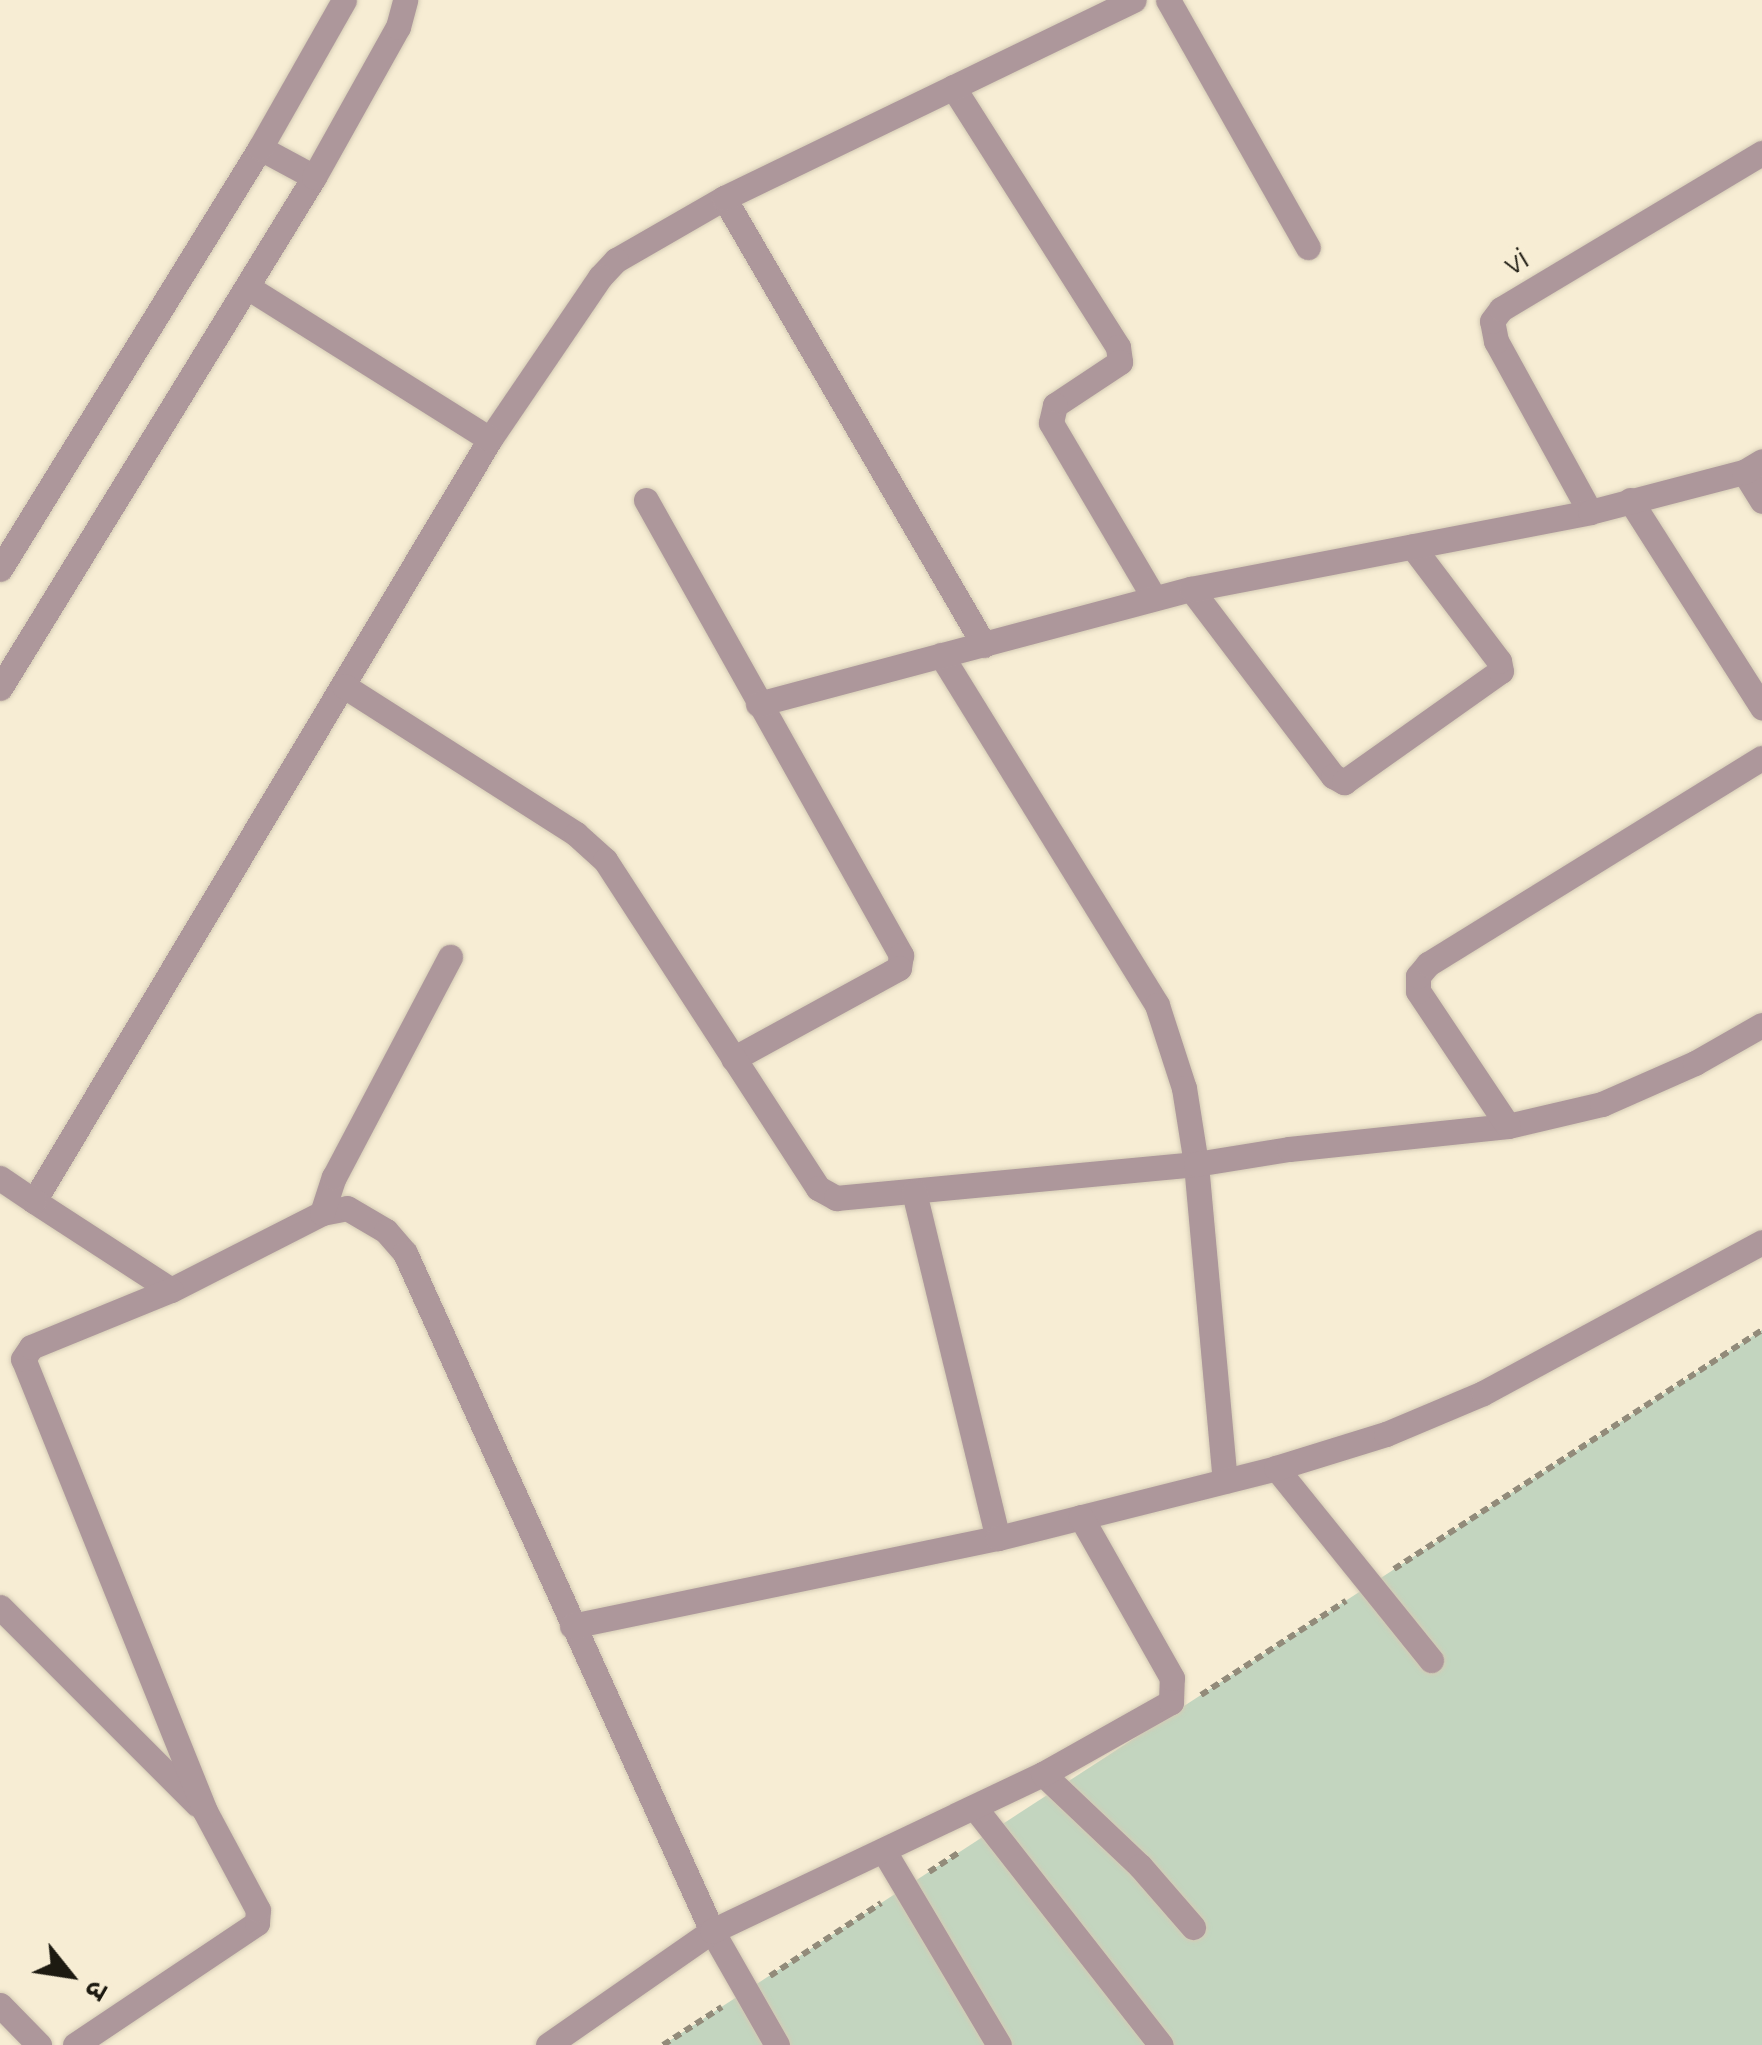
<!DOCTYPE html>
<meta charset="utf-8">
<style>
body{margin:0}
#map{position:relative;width:1762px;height:2045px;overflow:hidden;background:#f7edd4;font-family:Raleway,"Noto Sans Devanagari",sans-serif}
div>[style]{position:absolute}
.green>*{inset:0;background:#c3d5bf}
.path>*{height:6px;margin-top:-3px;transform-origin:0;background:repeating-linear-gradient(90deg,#928b7a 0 8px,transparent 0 13px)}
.roads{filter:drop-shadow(0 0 2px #d4cbb5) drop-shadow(0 0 2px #d4cbb5)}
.minor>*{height:25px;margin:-12.5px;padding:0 12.5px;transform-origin:12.5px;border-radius:12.5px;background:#ad979b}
span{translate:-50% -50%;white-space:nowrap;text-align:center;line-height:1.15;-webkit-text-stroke:10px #f7edd4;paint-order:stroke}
.street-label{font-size:30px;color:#1d1a11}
.north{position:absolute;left:20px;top:1925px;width:100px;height:100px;-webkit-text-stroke:8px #f7edd4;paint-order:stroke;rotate:120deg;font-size:28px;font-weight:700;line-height:40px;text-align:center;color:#1d1a11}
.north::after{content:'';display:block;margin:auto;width:35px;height:45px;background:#1d1a11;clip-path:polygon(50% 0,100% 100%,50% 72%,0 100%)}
</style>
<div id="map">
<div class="green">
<div style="clip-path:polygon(1762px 1330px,1762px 2045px,663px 2045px)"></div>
</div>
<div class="path">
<div style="left:1394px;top:1569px;width:439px;rotate:-33deg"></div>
<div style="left:1201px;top:1695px;width:173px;rotate:-33deg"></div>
<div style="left:929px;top:1872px;width:37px;rotate:-33deg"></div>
<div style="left:770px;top:1976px;width:133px;rotate:-33.3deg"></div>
<div style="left:663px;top:2045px;width:70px;rotate:-32.8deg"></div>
</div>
<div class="roads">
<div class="minor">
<div style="left:1168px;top:0;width:284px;rotate:60.5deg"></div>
<div style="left:953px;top:87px;width:308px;rotate:57.6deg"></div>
<div style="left:1118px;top:347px;width:15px;rotate:82deg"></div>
<div style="left:1120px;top:362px;width:78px;rotate:146.5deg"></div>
<div style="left:1055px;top:405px;width:18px;rotate:103deg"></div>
<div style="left:1051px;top:423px;width:203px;rotate:59.5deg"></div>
<div style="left:260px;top:148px;width:61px;rotate:28.2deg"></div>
<div style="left:724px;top:198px;width:125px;rotate:150.1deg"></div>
<div style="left:616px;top:260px;width:23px;rotate:133deg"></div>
<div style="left:600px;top:277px;width:196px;rotate:124.2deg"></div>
<div style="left:490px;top:439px;width:888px;rotate:120.9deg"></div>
<div style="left:34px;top:1201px;width:163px;rotate:33deg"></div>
<div style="left:171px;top:1290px;width:169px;rotate:-27deg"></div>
<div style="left:322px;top:1213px;width:25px;rotate:-11deg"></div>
<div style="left:347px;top:1208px;width:45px;rotate:30.5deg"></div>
<div style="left:386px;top:1231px;width:29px;rotate:49deg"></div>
<div style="left:405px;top:1253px;width:744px;rotate:65.64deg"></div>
<div style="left:712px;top:1931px;width:131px;rotate:60.3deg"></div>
<div style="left:249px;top:288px;width:284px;rotate:32.1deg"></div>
<div style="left:1744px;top:472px;width:34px;rotate:58deg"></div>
<div style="left:646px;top:500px;width:522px;rotate:60.73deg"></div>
<div style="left:901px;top:955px;width:13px;rotate:99deg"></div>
<div style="left:899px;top:968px;width:189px;rotate:151.3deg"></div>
<div style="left:1630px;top:500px;width:246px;rotate:57.5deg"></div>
<div style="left:1590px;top:512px;width:195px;rotate:-118.8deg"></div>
<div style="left:1496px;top:341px;width:20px;rotate:-101deg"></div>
<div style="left:1492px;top:321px;width:15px;rotate:-53deg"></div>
<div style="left:1501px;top:309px;width:304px;rotate:-30.9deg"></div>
<div style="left:0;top:569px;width:495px;rotate:-58.3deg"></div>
<div style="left:260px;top:148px;width:170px;rotate:-60.4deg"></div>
<div style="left:1191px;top:589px;width:235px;rotate:52.8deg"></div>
<div style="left:1333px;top:776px;width:13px;rotate:29deg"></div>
<div style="left:1344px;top:782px;width:192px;rotate:-35.3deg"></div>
<div style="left:1501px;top:671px;width:10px;rotate:-101deg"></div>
<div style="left:1499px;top:661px;width:144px;rotate:-127.1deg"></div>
<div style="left:984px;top:645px;width:517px;rotate:-120.18deg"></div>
<div style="left:724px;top:198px;width:455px;rotate:-25.8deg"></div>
<div style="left:941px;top:655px;width:411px;rotate:58.3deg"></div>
<div style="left:1157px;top:1005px;width:87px;rotate:72deg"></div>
<div style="left:1184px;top:1088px;width:77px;rotate:81deg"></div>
<div style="left:1196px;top:1164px;width:318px;rotate:84.8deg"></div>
<div style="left:344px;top:686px;width:275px;rotate:32.5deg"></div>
<div style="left:576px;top:834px;width:39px;rotate:42deg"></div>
<div style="left:605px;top:860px;width:391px;rotate:57deg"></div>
<div style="left:818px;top:1188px;width:21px;rotate:29deg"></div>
<div style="left:836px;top:1198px;width:362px;rotate:-5.4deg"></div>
<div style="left:1196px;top:1164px;width:94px;rotate:-9.2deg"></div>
<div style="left:1289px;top:1149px;width:220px;rotate:-6deg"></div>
<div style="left:1508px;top:1126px;width:97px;rotate:-13.2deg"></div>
<div style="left:1602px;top:1104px;width:102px;rotate:-23.8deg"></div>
<div style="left:1695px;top:1063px;width:77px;rotate:-29.6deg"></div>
<div style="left:0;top:688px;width:600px;rotate:-58.43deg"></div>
<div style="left:314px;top:177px;width:172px;rotate:-60.8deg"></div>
<div style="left:398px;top:27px;width:28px;rotate:-75deg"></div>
<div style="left:758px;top:704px;width:448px;rotate:-14.9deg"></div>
<div style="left:1191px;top:589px;width:406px;rotate:-10.9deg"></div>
<div style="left:1590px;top:512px;width:159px;rotate:-14.6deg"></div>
<div style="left:1744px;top:472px;width:21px;rotate:-31deg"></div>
<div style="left:1508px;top:1126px;width:162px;rotate:-123.7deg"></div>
<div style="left:1418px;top:991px;width:15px;rotate:-90deg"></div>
<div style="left:1418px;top:976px;width:16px;rotate:-50deg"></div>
<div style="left:1428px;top:964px;width:392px;rotate:-31.7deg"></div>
<div style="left:0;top:1178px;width:41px;rotate:34.1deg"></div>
<div style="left:914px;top:1192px;width:356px;rotate:76.4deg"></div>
<div style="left:322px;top:1213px;width:38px;rotate:-72deg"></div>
<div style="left:334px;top:1177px;width:249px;rotate:-62.2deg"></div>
<div style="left:1276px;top:1468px;width:247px;rotate:51.1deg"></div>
<div style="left:0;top:1607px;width:279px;rotate:45deg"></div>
<div style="left:572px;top:1626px;width:435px;rotate:-11.7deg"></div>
<div style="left:998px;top:1538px;width:287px;rotate:-14.1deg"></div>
<div style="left:1276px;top:1468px;width:115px;rotate:-17.2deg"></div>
<div style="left:1386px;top:1434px;width:105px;rotate:-22.9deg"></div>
<div style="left:1483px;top:1393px;width:317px;rotate:-28.4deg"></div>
<div style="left:1043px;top:1774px;width:134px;rotate:43.5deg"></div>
<div style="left:1140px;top:1866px;width:81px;rotate:49deg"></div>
<div style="left:975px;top:1808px;width:301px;rotate:51.9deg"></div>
<div style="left:885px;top:1853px;width:223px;rotate:59.3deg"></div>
<div style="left:0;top:2005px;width:56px;rotate:45.7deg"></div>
<div style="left:75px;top:2045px;width:219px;rotate:-33.8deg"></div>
<div style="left:257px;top:1923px;width:13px;rotate:-86deg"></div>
<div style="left:258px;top:1910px;width:112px;rotate:-118.2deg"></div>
<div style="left:205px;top:1811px;width:487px;rotate:-111.9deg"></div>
<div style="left:23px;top:1359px;width:14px;rotate:-56deg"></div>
<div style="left:31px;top:1347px;width:151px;rotate:-22.2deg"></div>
<div style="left:548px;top:2045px;width:200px;rotate:-34.8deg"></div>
<div style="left:712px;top:1931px;width:366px;rotate:-25.4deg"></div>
<div style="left:1043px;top:1774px;width:147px;rotate:-29.4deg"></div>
<div style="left:1171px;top:1702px;width:24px;rotate:-88deg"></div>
<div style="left:1172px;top:1678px;width:185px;rotate:-119.5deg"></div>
</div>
</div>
<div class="street-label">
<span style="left:1516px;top:262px;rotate:-31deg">vi</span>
</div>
<div class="north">उ</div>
</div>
